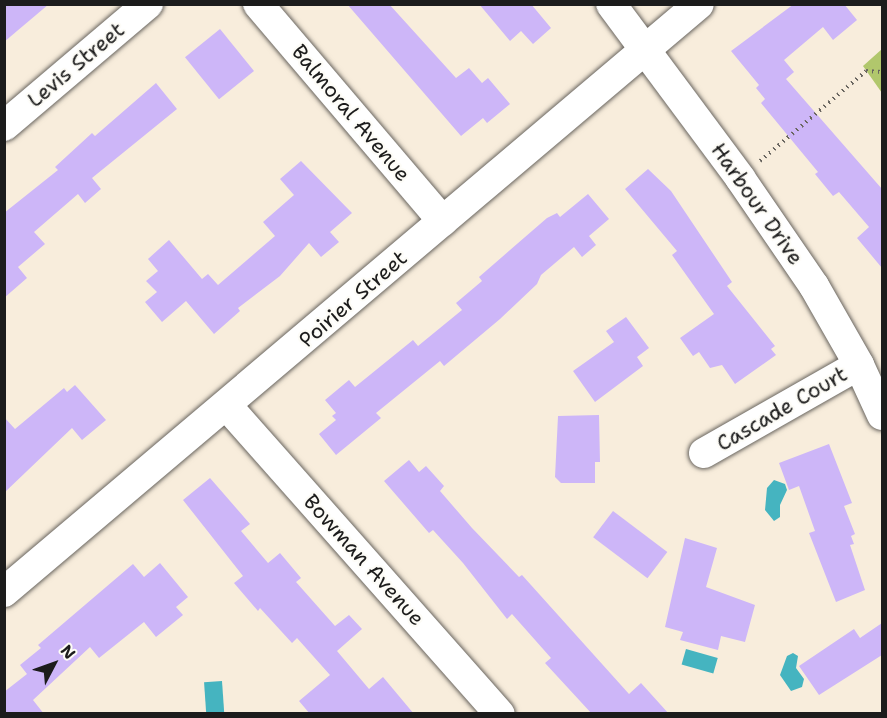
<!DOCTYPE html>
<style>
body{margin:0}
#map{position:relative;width:887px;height:718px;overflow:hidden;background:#f8eddc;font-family:"Shantell Sans",sans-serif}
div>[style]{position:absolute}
.green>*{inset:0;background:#b1c76c}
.water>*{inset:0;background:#45b4c0;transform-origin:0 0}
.building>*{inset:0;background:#cdb6f8;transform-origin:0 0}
.path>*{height:4px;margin-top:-2px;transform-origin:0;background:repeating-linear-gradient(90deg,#69655f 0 1.5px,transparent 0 6px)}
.roads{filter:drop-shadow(0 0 2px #69655f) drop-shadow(0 0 2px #69655f)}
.minor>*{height:30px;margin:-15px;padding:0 15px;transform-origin:15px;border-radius:15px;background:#fff}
span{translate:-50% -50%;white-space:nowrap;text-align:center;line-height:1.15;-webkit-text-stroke:4.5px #fdfcf7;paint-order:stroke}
.street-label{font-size:21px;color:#1c1c1c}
.frame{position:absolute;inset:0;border:6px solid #1c1c1c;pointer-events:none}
.north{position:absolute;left:24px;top:634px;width:60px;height:60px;-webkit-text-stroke:4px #fdfcf7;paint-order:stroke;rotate:49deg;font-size:16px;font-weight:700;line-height:24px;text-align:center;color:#1c1c1c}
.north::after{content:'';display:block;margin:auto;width:21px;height:27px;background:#1c1c1c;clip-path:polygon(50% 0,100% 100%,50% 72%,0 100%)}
</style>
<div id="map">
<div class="green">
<div style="clip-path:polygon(882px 49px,882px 93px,863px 66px)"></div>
</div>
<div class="water">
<div style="clip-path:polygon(774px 480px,785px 484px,787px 490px,780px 505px,780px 517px,774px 521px,765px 510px,767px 488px)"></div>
<div style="left:686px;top:649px;width:33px;height:16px;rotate:16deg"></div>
<div style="clip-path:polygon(793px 653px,798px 656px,796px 668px,804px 679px,802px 687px,791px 691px,780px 675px,787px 656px)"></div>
<div style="left:222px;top:681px;width:32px;height:18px;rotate:86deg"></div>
</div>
<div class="building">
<div style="clip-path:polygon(4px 4px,49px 4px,4px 42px)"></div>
<div style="clip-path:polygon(347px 4px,389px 4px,456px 78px,469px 68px,482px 83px,488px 78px,510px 104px,487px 123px,483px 118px,461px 136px)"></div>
<div style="clip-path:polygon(479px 4px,531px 4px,551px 28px,533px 44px,521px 31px,510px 41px)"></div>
<div style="clip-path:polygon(794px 4px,844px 4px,857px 20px,833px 40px,823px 27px,784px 60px,794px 72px,786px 79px,882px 189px,882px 268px,857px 238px,869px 227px,839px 192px,833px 196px,815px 174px,818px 172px,761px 103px,765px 99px,756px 88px,759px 85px,731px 51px)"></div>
<div style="left:220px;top:29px;width:54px;height:45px;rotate:51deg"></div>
<div style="clip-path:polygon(156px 83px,177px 109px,92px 178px,101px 189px,85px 203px,78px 194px,34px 232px,45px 244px,18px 267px,27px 278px,4px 298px,4px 213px,58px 170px,55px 167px,92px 133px,95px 136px)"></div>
<div style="clip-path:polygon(301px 161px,352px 213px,330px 232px,339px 242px,321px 257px,309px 243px,280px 276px,238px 308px,240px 311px,214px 334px,186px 301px,162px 322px,145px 302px,157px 292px,146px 281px,158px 271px,148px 259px,169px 240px,202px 279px,208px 274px,218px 285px,275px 236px,263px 222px,294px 195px,280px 179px)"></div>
<div style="clip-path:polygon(648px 169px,671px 191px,732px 282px,727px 286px,775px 346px,771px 349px,776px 355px,735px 384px,722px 365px,710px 368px,699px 352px,693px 356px,680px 338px,714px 314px,672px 255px,677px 251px,625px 189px)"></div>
<div style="clip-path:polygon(588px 194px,609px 219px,589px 236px,596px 245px,582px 257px,574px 247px,541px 275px,537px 284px,500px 319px,444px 366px,440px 361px,376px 413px,381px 418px,336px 455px,319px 434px,336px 420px,332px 416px,336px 413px,325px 400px,349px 380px,355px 387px,413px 340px,418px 346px,462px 310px,456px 303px,482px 281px,479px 277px,547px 218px,557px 213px,560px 217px)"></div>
<div style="clip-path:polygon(626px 317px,649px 348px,637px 357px,643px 366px,595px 402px,573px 371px,614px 342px,606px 331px)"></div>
<div style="clip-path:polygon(75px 385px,106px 420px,82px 440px,72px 428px,4px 493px,4px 417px,15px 429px,64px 388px,67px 392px)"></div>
<div style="clip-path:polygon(599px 415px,600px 462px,595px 462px,595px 483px,561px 483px,555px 477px,558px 416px)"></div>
<div style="clip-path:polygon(829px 444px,852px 503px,844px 506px,855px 534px,851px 536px,854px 544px,850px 545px,865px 590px,836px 602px,809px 533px,815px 531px,799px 486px,789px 490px,779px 463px)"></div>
<div style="clip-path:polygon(409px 460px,419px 472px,426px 466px,444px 486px,440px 491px,472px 528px,519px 577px,522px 575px,629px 694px,641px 683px,669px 714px,592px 714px,545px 663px,551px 658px,512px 614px,507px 619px,463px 563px,433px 530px,429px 533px,384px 481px)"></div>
<div style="clip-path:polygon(210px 478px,250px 524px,241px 531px,268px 563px,280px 553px,301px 578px,296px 582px,335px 626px,349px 615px,362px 629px,337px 651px,369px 689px,383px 677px,414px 714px,310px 714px,299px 701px,330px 675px,297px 638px,292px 643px,260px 608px,258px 611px,234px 583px,243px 576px,183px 500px)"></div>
<div style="left:613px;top:511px;width:68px;height:33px;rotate:37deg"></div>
<div style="clip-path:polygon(685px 538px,717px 548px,706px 587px,755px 605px,745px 642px,721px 636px,718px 650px,680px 640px,683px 632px,665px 627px)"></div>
<div style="clip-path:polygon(160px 563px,188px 597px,176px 607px,183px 615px,156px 637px,144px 622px,99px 658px,90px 647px,33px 700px,44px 714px,4px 714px,4px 692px,27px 674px,20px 665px,41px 648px,38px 645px,133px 564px,144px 577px)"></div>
<div style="clip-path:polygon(882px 623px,882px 655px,819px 695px,799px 666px,854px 629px,860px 638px)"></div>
</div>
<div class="path">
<div style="left:760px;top:161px;width:139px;rotate:-40.3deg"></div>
<div style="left:866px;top:71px;width:16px;rotate:4deg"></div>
</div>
<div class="roads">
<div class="minor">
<div style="left:258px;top:4px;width:285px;rotate:49.6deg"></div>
<div style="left:611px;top:4px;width:217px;rotate:53.4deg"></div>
<div style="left:740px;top:178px;width:131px;rotate:55.6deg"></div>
<div style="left:814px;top:286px;width:91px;rotate:60.3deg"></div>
<div style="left:859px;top:365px;width:55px;rotate:65.3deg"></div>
<div style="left:4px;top:126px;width:189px;rotate:-40.3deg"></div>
<div style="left:228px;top:407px;width:410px;rotate:48.5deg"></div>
<div style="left:704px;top:453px;width:178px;rotate:-29.6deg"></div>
<div style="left:4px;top:592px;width:910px;rotate:-40.23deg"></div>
</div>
</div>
<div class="street-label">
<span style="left:76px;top:65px;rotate:-40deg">Levis Street</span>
<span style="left:351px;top:113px;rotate:50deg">Balmoral Avenue</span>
<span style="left:757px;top:204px;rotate:55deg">Harbour Drive</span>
<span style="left:353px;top:299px;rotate:-41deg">Poirier Street</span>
<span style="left:782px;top:409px;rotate:-30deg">Cascade Court</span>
<span style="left:364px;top:560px;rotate:48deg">Bowman Avenue</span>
</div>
<div class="frame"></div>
<div class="north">N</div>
</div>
